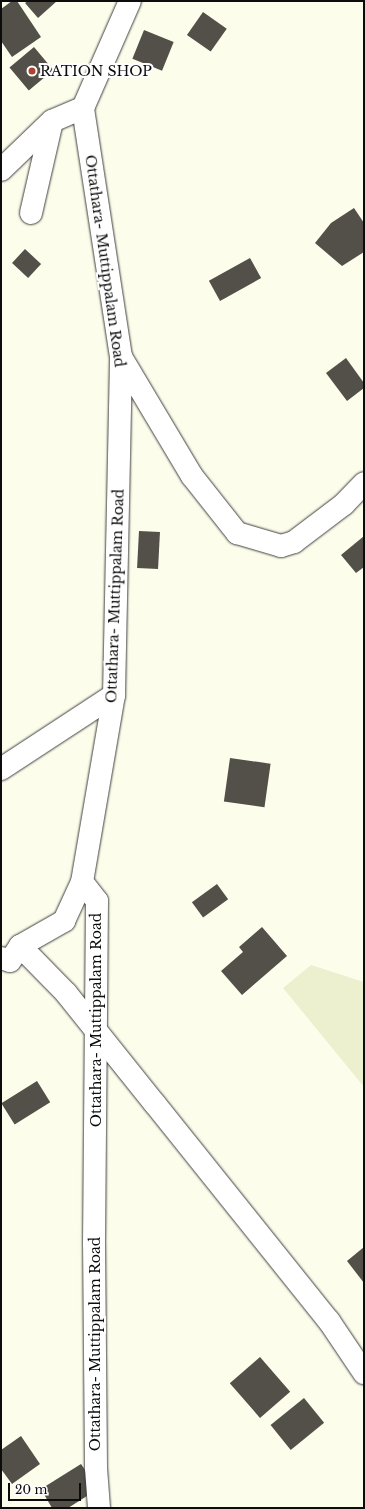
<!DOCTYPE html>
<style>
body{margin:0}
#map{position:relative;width:365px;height:1509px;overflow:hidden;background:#fdfdec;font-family:"Libre Baskerville",serif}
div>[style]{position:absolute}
.farmland>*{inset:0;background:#edf0cf}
.building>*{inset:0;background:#534f49;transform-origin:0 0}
.roads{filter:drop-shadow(0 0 1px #3f3f3f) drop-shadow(0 0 1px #3f3f3f)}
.street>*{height:22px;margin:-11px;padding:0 11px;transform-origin:11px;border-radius:11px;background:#fff}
.dots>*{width:11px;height:11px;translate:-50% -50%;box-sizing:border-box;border:2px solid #fff;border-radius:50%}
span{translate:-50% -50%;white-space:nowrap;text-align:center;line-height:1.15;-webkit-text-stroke:4px #fff;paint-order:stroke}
.poi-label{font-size:14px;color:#0c0c0c}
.left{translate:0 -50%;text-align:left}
.street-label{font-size:14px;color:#0c0c0c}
.frame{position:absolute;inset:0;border:2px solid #0c0c0c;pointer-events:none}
.scale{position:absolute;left:8px;top:1483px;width:73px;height:18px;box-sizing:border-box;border:2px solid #0c0c0c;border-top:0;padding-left:5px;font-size:12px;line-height:14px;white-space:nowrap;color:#0c0c0c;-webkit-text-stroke:3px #fff;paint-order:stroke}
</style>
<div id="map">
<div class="farmland">
<div style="clip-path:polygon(311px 965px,364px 982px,364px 1087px,283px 988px)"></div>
</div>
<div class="building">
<div style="clip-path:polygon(12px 1px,17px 1px,41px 37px,12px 57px,1px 41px,1px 9px)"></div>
<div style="clip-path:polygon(28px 1px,57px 1px,38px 18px,25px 3px)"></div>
<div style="left:203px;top:12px;width:29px;height:28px;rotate:35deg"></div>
<div style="left:144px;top:30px;width:32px;height:31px;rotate:22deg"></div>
<div style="left:34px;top:47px;width:30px;height:32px;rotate:50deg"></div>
<div style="clip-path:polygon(354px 208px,364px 223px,364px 252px,342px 266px,315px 243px,331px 223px)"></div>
<div style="left:25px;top:249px;width:22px;height:19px;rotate:43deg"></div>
<div style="left:250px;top:258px;width:23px;height:47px;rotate:61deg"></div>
<div style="clip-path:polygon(346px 358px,364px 383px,364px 388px,347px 401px,326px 373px)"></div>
<div style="left:139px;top:531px;width:21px;height:37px;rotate:3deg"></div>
<div style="clip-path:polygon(364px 536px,364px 567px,356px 573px,341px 555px)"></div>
<div style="left:230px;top:758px;width:41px;height:44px;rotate:8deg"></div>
<div style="left:217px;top:884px;width:19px;height:31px;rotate:54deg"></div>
<div style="clip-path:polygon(262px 927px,287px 956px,242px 995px,221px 971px,243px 952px,239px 947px)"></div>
<div style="left:37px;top:1081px;width:25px;height:42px;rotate:58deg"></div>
<div style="clip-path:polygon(364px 1247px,364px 1283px,347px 1261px)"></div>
<div style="left:260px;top:1357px;width:46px;height:40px;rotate:49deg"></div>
<div style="left:304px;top:1398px;width:32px;height:43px;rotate:51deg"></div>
<div style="clip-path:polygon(21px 1436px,40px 1464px,12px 1484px,1px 1469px,1px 1450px)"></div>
<div style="clip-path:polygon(81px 1464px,98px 1489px,68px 1508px,52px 1508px,41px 1489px)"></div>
</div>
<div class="roads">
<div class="street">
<div style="left:1px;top:170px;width:71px;rotate:-43.9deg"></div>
<div style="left:52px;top:121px;width:34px;rotate:-23deg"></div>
<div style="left:31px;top:213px;width:94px;rotate:-77.1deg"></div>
<div style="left:121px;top:357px;width:139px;rotate:59.2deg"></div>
<div style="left:192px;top:476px;width:73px;rotate:51.7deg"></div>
<div style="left:237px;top:533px;width:46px;rotate:16.5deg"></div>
<div style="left:281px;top:546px;width:14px;rotate:-17deg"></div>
<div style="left:294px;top:542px;width:63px;rotate:-37.2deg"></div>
<div style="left:344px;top:504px;width:29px;rotate:-46deg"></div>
<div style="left:1px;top:769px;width:135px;rotate:-33.2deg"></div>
<div style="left:20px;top:946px;width:66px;rotate:45.6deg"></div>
<div style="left:66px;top:993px;width:142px;rotate:51.3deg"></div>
<div style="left:155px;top:1104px;width:278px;rotate:51.3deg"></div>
<div style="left:329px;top:1321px;width:63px;rotate:56.1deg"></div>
<div style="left:1px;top:958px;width:9px;rotate:18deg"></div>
<div style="left:10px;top:961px;width:18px;rotate:-56deg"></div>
<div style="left:20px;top:946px;width:51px;rotate:-29.6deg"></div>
<div style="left:64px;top:921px;width:43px;rotate:-65.2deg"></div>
<div style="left:99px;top:1508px;width:40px;rotate:-94.3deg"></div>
<div style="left:96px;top:1468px;width:224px;rotate:-90.5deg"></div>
<div style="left:94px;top:1244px;width:343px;rotate:-89.5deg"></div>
<div style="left:97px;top:901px;width:24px;rotate:-128deg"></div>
<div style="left:82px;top:882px;width:190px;rotate:-80.3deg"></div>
<div style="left:114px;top:695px;width:338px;rotate:-88.8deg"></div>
<div style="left:121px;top:357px;width:252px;rotate:-98.7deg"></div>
<div style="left:83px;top:108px;width:117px;rotate:-66.3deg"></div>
</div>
</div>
<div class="dots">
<div style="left:32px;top:71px;background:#ad4332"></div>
</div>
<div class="poi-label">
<span class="left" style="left:40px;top:71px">RATION SHOP</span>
</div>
<div class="street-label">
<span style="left:105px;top:261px;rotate:82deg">Ottathara- Muttippalam Road</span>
<span style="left:115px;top:596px;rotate:-88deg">Ottathara- Muttippalam Road</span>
<span style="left:96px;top:1020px;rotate:-90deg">Ottathara- Muttippalam Road</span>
<span style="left:95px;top:1344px;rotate:-90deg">Ottathara- Muttippalam Road</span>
</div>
<div class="frame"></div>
<div class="scale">20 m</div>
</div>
